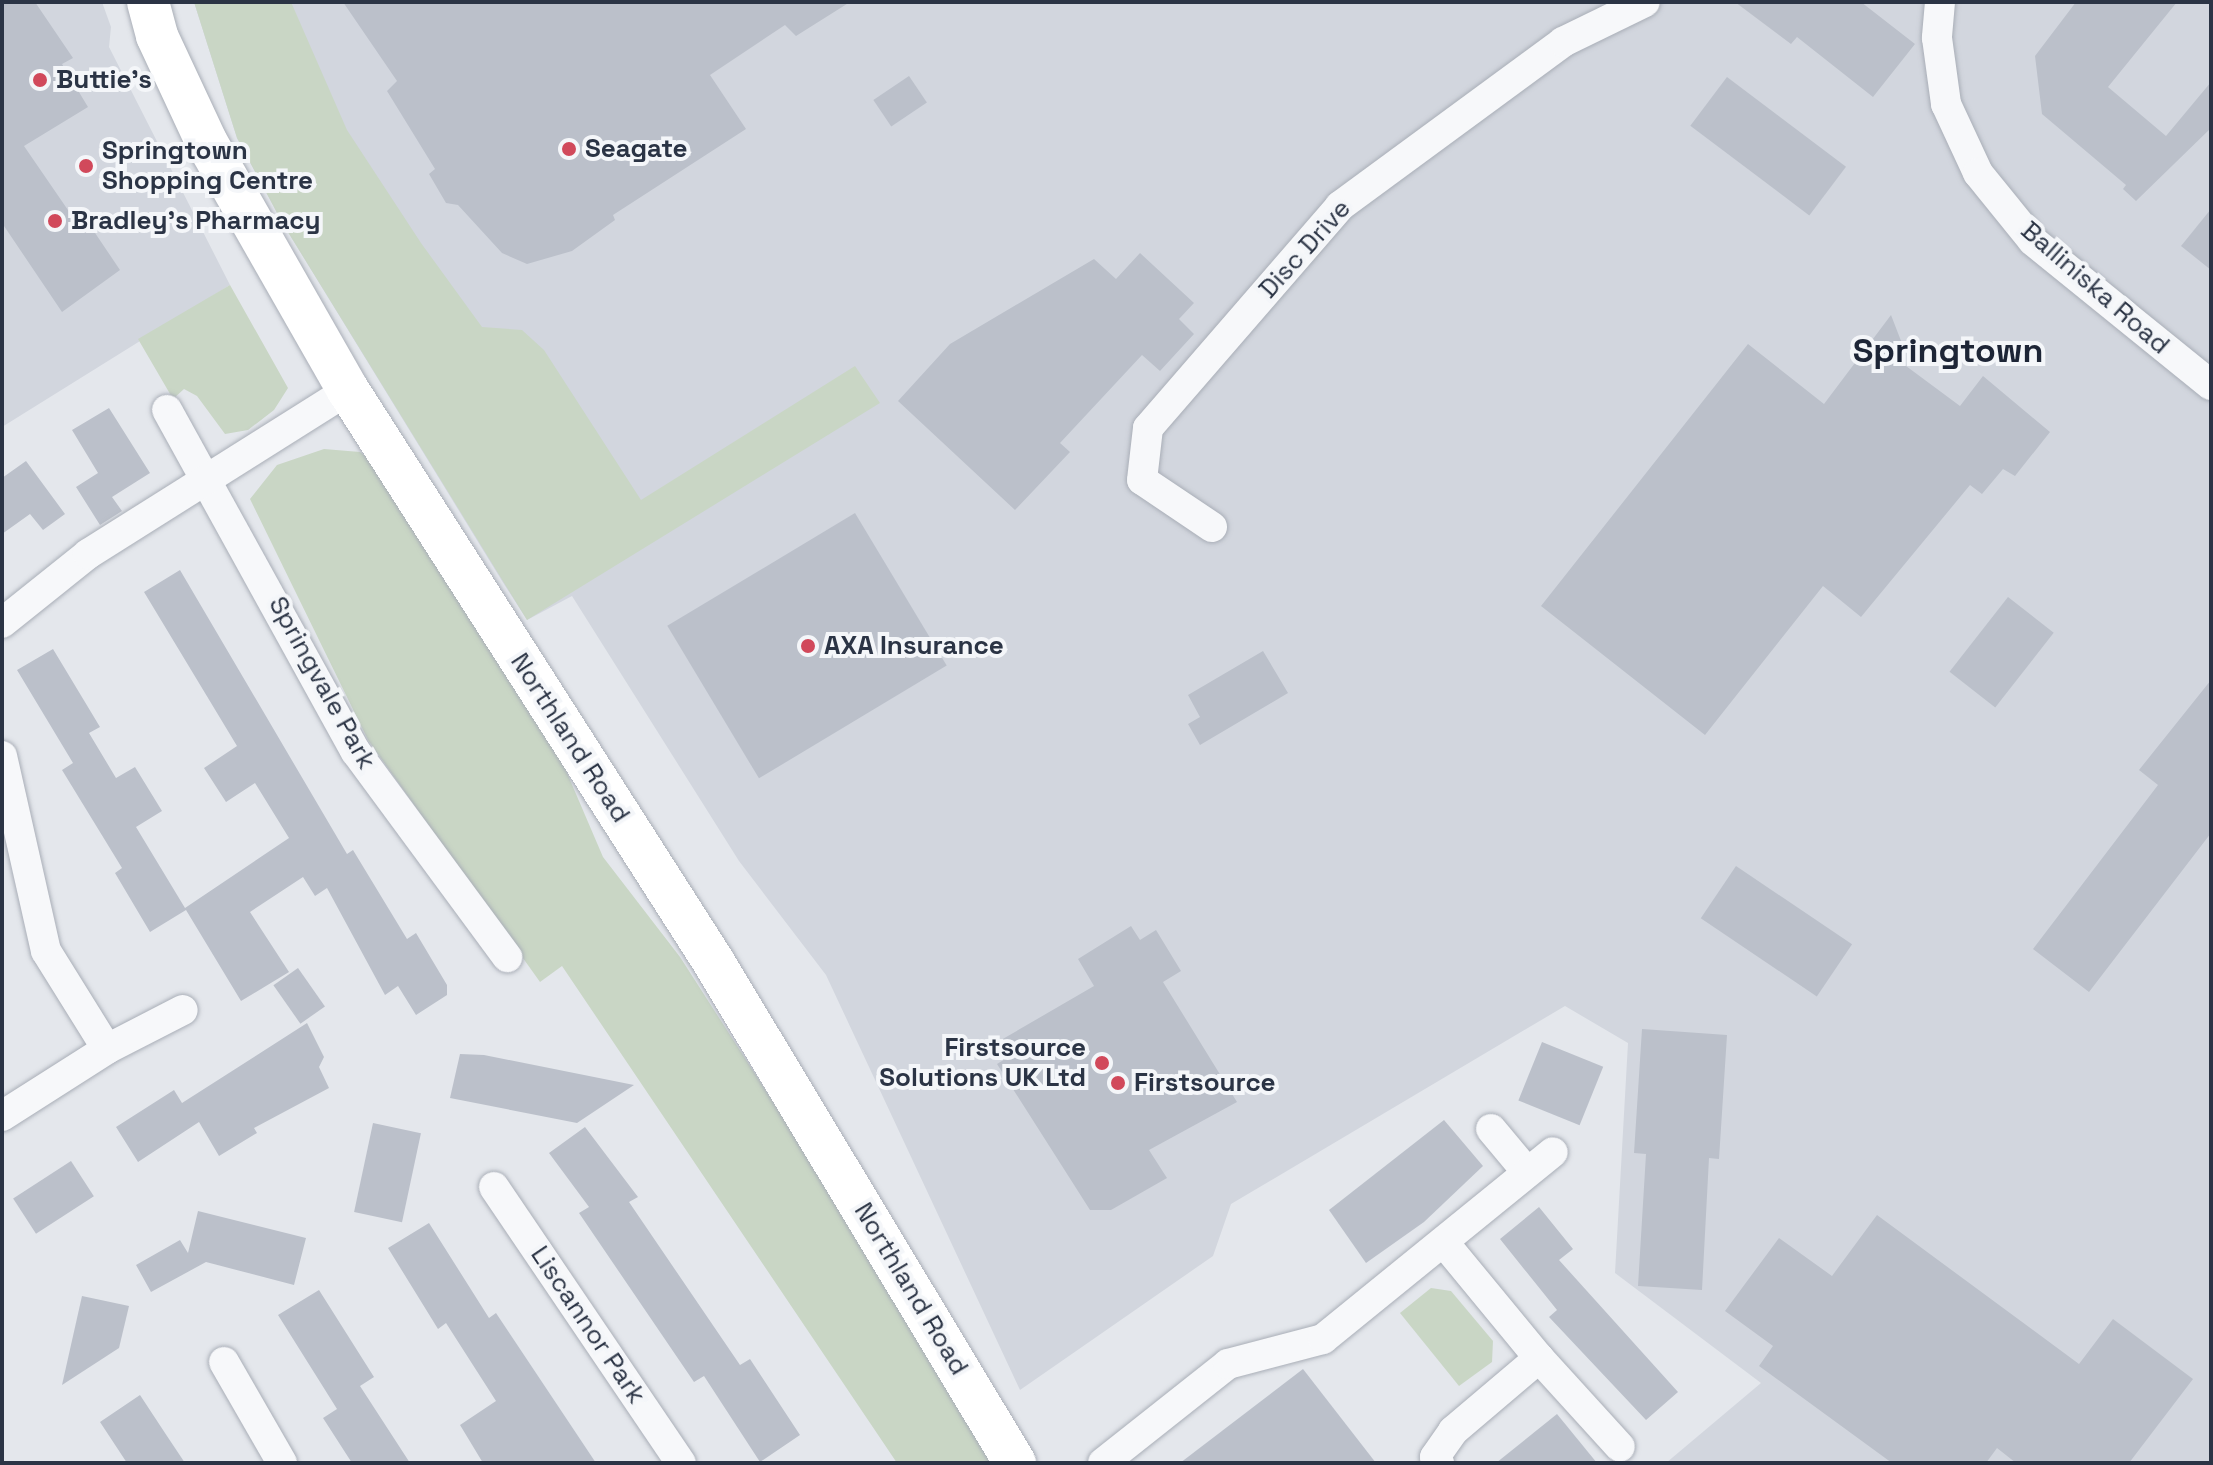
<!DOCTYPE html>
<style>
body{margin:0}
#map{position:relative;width:2213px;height:1465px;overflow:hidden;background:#e4e7ec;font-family:"Space Grotesk",sans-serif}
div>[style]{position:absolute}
.built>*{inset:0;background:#d2d6de}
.green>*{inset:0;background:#c9d6c5}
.building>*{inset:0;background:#bbc0ca;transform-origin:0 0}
.roads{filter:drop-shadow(0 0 2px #a9aeb7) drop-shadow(0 0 2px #a9aeb7)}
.minor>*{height:30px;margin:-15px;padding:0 15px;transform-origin:15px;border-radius:15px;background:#f7f8fa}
.secondary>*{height:42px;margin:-21px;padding:0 21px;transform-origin:21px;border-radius:21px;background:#fff}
.dots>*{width:22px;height:22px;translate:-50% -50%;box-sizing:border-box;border:4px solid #f4f6f9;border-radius:50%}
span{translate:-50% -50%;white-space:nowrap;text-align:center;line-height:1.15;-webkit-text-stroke:8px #f4f6f9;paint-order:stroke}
.poi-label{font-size:26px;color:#2b3445;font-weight:700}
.left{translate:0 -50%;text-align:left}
.right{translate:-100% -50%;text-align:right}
.street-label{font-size:26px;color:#2b3445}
.district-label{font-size:34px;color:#1d2536;font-weight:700}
.frame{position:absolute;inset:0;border:4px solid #2b3445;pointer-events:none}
</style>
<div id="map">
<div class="built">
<div style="clip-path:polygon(2px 2px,102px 2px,111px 27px,109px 47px,230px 285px,2px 427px)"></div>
<div style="clip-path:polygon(194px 2px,2211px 2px,2211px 1463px,1666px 1463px,1761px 1383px,1615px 1273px,1628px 1043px,1565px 1006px,1231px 1204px,1213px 1256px,1020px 1390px,826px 975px,739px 861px,572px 596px,527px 620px,502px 581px,283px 224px,237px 138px)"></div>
</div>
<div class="green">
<div style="clip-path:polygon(194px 2px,291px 2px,347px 130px,421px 243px,482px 327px,522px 330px,544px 350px,641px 500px,855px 366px,880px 403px,527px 620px,283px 224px,237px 138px)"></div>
<div style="clip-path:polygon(230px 285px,288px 388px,274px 410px,248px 430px,225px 434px,197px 396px,184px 389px,173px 399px,138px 339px)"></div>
<div style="clip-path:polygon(324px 449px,360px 452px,374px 463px,564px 766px,603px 857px,680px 957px,1005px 1463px,897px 1463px,562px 966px,540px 982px,368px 740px,250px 499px,277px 465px)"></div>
<div style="clip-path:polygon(1431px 1288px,1451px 1291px,1493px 1341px,1492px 1362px,1459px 1386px,1400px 1313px)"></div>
</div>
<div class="building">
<div style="clip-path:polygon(2px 2px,35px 2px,73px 58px,62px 64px,88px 107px,24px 146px,70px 213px,87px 221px,120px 270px,62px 312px,2px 223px)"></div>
<div style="clip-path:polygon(343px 2px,850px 2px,796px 36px,785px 25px,710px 75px,746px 129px,613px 215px,615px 220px,572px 251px,527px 264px,502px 253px,458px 205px,446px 203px,429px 174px,435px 169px,387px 91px,397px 81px)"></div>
<div style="clip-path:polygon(1735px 2px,1861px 2px,1915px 44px,1873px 97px,1797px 37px,1791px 44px)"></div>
<div style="clip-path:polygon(2076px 2px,2177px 2px,2108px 87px,2166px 136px,2211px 82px,2211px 128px,2136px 201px,2123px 189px,2126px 185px,2042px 114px,2035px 56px)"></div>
<div style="left:909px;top:76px;width:32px;height:43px;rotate:56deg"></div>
<div style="left:1727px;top:77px;width:149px;height:61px;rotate:37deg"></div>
<div style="clip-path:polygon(2211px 209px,2211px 270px,2181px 246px)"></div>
<div style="clip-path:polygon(1140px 253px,1194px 303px,1179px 319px,1194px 334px,1160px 371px,1142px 355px,1060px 443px,1070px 452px,1015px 510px,898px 401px,950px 344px,1094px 259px,1116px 279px)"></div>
<div style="clip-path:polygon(1891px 315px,1903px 346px,1902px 363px,1960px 406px,1983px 376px,2050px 432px,2015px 476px,2003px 469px,1982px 494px,1970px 485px,1861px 617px,1823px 586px,1705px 735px,1541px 606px,1748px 344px,1824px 404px)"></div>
<div style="clip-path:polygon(109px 408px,150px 473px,112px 497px,122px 511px,100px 525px,76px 487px,98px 473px,72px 430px)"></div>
<div style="clip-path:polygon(26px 461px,65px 514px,43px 530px,30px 514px,2px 534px,2px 478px)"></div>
<div style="left:855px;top:513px;width:178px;height:219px;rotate:59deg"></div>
<div style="clip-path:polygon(180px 570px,347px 854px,353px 850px,407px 939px,416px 933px,447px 985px,447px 995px,416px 1015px,398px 986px,385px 995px,327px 888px,315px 896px,303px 877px,250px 912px,289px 972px,241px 1001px,186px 910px,150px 932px,115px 873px,122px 868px,62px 770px,73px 763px,17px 670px,53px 649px,100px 727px,89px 733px,116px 778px,135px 767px,162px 811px,136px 827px,185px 908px,289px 838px,255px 783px,226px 802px,204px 768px,237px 746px,144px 592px)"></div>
<div style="left:2008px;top:597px;width:58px;height:95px;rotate:38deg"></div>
<div style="clip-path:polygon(1263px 651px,1288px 693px,1200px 745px,1188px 724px,1200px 717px,1188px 695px)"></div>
<div style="clip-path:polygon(2211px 680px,2211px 833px,2089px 992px,2033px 949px,2158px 785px,2139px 770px)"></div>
<div style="left:1736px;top:866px;width:140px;height:63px;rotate:34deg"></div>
<div style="clip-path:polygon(1131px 926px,1140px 940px,1156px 930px,1181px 971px,1163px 982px,1237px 1102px,1149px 1150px,1167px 1178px,1111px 1210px,1090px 1210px,997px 1064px,1010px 1056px,1001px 1040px,1094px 986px,1078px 959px)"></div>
<div style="left:298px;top:968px;width:47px;height:30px;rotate:55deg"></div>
<div style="clip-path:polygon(307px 1023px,324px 1057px,319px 1067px,329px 1088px,254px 1128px,257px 1133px,219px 1156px,199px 1122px,138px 1162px,116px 1127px,174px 1090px,182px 1103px)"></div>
<div style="clip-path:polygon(1642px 1029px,1727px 1035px,1719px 1159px,1709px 1158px,1702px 1290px,1638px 1286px,1646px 1154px,1634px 1153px)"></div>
<div style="left:1542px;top:1042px;width:66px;height:63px;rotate:22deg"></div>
<div style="clip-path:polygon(460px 1054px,484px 1055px,634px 1085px,577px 1123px,450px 1098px)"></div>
<div style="clip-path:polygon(1444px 1120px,1483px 1166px,1424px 1222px,1366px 1263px,1329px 1210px)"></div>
<div style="left:373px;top:1123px;width:49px;height:91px;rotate:12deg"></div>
<div style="clip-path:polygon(585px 1127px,638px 1197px,629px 1202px,740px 1365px,750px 1359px,800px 1435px,760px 1462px,704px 1376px,694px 1382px,579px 1213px,589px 1207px,549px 1153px)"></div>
<div style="left:71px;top:1161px;width:42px;height:69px;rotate:57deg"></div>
<div style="clip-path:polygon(1539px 1207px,1573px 1249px,1559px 1260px,1678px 1392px,1646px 1420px,1549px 1317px,1557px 1310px,1500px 1239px)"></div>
<div style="clip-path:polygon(198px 1211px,306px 1238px,294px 1285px,206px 1262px,151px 1292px,136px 1265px,180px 1240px,188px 1253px)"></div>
<div style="clip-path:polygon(1877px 1215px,2079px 1364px,2113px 1319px,2193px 1379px,2129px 1463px,2016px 1463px,1997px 1448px,1986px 1463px,1892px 1463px,1759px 1366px,1773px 1346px,1725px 1311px,1779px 1238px,1832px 1276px)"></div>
<div style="clip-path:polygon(429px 1223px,489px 1318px,496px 1313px,596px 1463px,483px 1463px,460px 1425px,496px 1401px,446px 1323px,438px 1329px,388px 1248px)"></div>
<div style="clip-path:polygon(319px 1290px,374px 1377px,360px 1386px,410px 1463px,352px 1463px,323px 1418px,337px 1409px,278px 1315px)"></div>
<div style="clip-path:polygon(82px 1296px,129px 1306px,119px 1348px,62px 1385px)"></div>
<div style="clip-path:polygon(1303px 1369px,1376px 1463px,1180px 1463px)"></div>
<div style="clip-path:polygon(140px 1395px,165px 1433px,185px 1463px,127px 1463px,100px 1422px)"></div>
<div style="clip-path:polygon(1557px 1414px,1597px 1463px,1496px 1463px)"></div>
</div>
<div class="roads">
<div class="minor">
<div style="left:1940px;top:2px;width:36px;rotate:95deg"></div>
<div style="left:1937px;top:38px;width:67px;rotate:82.2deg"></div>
<div style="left:1946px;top:104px;width:76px;rotate:65.1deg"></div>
<div style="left:1978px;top:173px;width:87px;rotate:51deg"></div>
<div style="left:2033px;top:241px;width:229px;rotate:39deg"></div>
<div style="left:167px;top:410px;width:391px;rotate:61.1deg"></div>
<div style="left:356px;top:752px;width:255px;rotate:53.6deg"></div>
<div style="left:1212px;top:527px;width:84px;rotate:-146.1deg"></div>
<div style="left:1142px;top:480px;width:52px;rotate:-83.4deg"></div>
<div style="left:1148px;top:428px;width:294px;rotate:-49.1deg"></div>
<div style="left:1340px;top:206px;width:277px;rotate:-36.3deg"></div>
<div style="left:1563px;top:42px;width:91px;rotate:-26deg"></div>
<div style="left:2px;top:623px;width:110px;rotate:-38.7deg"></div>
<div style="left:88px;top:554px;width:307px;rotate:-32.2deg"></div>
<div style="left:2px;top:756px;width:200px;rotate:77.3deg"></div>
<div style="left:46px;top:951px;width:115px;rotate:58.1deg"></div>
<div style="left:107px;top:1049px;width:85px;rotate:-27.2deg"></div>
<div style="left:2px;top:1116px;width:125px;rotate:-32.5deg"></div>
<div style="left:1491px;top:1129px;width:56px;rotate:50.1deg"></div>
<div style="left:494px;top:1187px;width:333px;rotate:55.9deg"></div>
<div style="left:1539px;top:1358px;width:120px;rotate:47.7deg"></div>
<div style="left:224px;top:1362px;width:116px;rotate:60.1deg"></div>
<div style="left:1103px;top:1463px;width:159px;rotate:-38.4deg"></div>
<div style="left:1228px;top:1364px;width:98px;rotate:-14.7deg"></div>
<div style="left:1323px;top:1339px;width:296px;rotate:-39.1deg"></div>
<div style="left:1439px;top:1463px;width:7px;rotate:-124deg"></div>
<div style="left:1435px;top:1457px;width:32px;rotate:-55deg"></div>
<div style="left:1453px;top:1431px;width:113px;rotate:-40.3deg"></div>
<div style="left:1539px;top:1358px;width:148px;rotate:-129.5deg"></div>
</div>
<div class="secondary">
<div style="left:148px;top:2px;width:35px;rotate:75deg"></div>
<div style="left:157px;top:36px;width:118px;rotate:65deg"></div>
<div style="left:207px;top:143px;width:284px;rotate:60.3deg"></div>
<div style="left:348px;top:390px;width:678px;rotate:57.41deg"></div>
<div style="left:713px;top:961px;width:586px;rotate:58.97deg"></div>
</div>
</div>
<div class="dots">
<div style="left:40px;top:80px;background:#d1495b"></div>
<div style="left:569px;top:149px;background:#d1495b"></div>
<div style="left:86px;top:166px;background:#d1495b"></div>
<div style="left:55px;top:221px;background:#d1495b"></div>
<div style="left:808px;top:646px;background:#d1495b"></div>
<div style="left:1102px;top:1063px;background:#d1495b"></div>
<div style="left:1118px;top:1083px;background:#d1495b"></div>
</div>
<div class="poi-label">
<span class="left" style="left:56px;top:80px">Buttie's</span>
<span class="left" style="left:585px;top:149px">Seagate</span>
<span class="left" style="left:102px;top:166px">Springtown<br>Shopping Centre</span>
<span class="left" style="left:71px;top:221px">Bradley's Pharmacy</span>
<span class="left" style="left:824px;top:646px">AXA Insurance</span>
<span class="right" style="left:1086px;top:1063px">Firstsource<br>Solutions UK Ltd</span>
<span class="left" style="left:1134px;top:1083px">Firstsource</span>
</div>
<div class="street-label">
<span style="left:1305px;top:249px;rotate:-48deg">Disc Drive</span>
<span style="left:2095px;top:288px;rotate:41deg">Balliniska Road</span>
<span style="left:322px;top:683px;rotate:61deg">Springvale Park</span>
<span style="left:570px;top:738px;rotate:57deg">Northland Road</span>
<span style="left:911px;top:1289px;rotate:59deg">Northland Road</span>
<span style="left:588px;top:1325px;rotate:56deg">Liscannor Park</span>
</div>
<div class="district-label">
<span style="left:1948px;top:351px">Springtown</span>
</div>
<div class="frame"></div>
</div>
